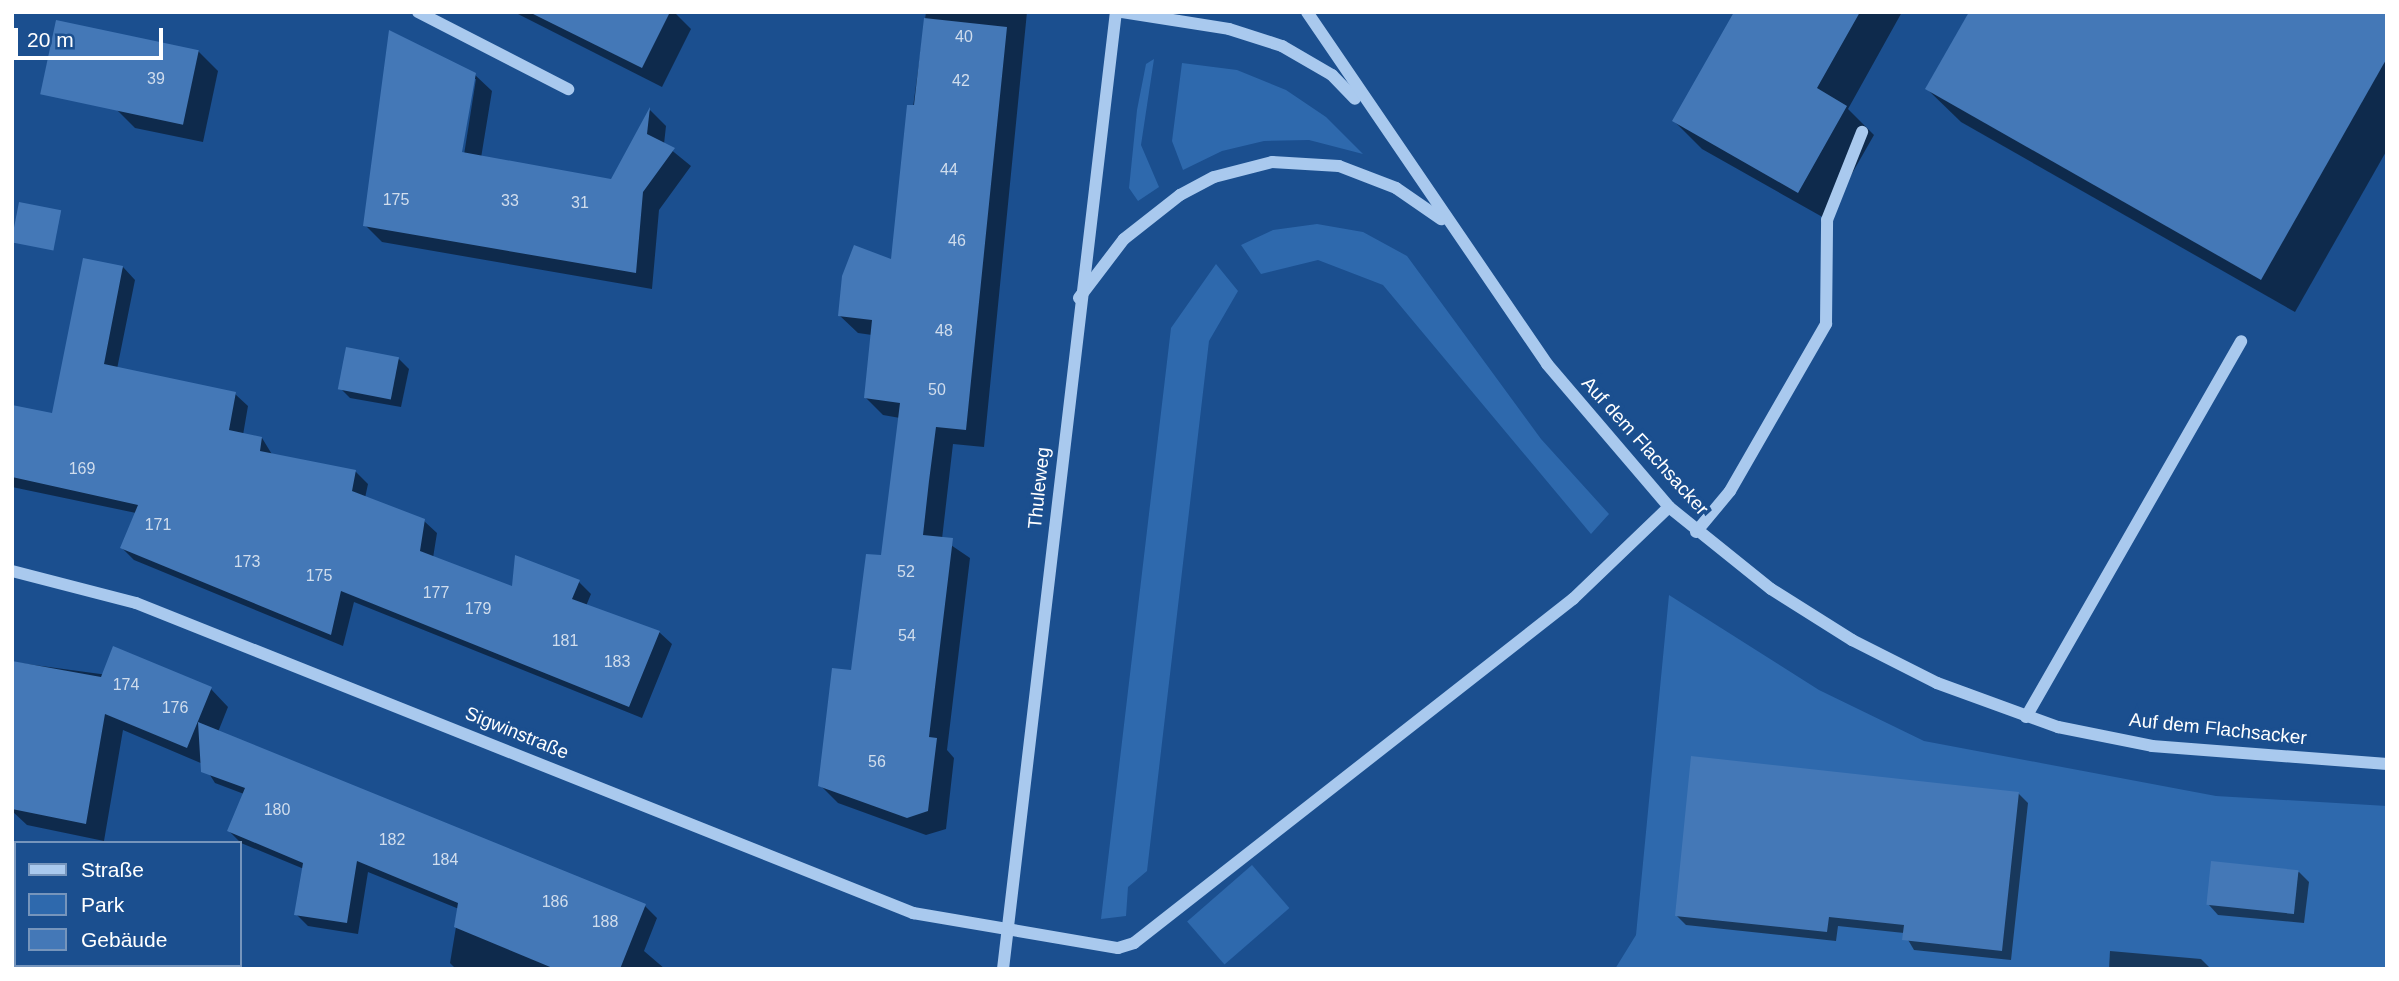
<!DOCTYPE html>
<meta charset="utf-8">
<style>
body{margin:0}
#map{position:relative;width:2399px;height:981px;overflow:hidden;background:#1b4f8f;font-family:Helvetica,sans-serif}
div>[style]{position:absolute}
.green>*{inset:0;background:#2e69ad;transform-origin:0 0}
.shadow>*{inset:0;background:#0007}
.building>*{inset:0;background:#4478b7;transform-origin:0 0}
.minor>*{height:12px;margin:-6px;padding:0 6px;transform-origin:6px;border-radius:6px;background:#a9c9ee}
span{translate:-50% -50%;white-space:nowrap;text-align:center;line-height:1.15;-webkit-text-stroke:7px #1b4f8f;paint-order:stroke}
.number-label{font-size:16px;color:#d0dded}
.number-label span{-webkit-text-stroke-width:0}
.street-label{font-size:19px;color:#fff}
.frame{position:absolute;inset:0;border:14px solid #fff;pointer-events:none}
.legend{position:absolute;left:14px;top:841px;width:228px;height:126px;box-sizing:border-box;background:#1b4f8f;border:2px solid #7695bc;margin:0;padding:9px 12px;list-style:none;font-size:21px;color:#fff}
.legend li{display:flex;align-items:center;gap:14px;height:35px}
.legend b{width:35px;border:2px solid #7695bc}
.scale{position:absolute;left:14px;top:28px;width:149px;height:32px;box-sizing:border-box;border:4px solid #fff;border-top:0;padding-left:9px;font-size:21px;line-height:24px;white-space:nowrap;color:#fff;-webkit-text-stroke:5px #1b4f8f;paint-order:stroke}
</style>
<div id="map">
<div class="green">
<div style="clip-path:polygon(1154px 59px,1141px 145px,1159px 187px,1138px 201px,1129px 188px,1137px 110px,1146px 64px)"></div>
<div style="clip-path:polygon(1182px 63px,1237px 70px,1286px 90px,1326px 117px,1363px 154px,1309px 140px,1264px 141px,1222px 151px,1183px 170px,1172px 141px)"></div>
<div style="clip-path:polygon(1317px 224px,1363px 232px,1407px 256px,1541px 439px,1609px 514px,1591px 534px,1383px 285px,1318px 260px,1261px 274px,1241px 245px,1273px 230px)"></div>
<div style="clip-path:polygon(1216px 264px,1238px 291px,1209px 341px,1147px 871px,1128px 887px,1126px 916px,1101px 919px,1171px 328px)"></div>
<div style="clip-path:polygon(1669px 595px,1819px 690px,1924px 741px,2216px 796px,2387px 806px,2387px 969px,1615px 969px,1636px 935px)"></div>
<div style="left:1252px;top:865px;width:57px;height:86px;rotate:49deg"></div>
</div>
<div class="shadow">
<div style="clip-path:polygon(514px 12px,674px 12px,691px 29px,662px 87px)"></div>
<div style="clip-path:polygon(926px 12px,1027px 12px,984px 447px,953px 444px,942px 539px,970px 558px,947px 750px,954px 758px,946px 829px,926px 835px,838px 803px,820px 785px,883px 557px,900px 418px,883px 415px,865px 397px,872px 335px,858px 333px,839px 315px,892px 261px)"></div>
<div style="clip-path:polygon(1736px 12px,1902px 12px,1848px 109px,1874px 135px,1826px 219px,1702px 149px,1674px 121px)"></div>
<div style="clip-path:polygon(2387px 12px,2387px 150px,2295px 312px,1961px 122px,1927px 89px)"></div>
<div style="clip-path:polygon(198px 51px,218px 71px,203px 142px,135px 128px,115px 108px)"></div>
<div style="clip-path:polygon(evenodd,474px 74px,492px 91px,481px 158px,612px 181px,650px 110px,666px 126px,664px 144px,691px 166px,659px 210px,652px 289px,382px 242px,365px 225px,474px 74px,473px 79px,476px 79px,463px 161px,459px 161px,473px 79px)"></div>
<div style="clip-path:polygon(123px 267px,135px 280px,117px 369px,235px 394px,248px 406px,243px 435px,262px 438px,273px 456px,356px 472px,368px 484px,365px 498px,424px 521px,437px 533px,433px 558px,514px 589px,579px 582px,591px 594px,586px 606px,659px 632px,672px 644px,642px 718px,354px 602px,343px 646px,134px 560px,122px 548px,136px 513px,12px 487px,12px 406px,54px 415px)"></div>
<div style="clip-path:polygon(399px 359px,409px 369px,401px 407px,350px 398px,340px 388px)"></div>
<div style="clip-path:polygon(12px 662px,211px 689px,228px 707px,218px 732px,645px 906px,657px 918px,644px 951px,665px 969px,456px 969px,450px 963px,459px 909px,368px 872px,358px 934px,308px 926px,296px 914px,304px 869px,241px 843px,229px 831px,244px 794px,215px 783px,203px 764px,123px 730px,104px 841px,27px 825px,12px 811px)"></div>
<div style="clip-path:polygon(2018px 793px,2028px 803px,2011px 960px,1914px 950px,1904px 933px,1838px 926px,1836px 941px,1686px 925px,1676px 915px)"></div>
<div style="clip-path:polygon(2299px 872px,2309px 882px,2304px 923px,2218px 915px,2209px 905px)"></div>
<div style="clip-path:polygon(12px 921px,16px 965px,37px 969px,12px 969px)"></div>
<div style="clip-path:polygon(2110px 951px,2201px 959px,2211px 969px,2109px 969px)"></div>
</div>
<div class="building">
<div style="clip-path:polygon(529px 12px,670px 12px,642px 68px)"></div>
<div style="clip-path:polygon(1734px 12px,1860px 12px,1817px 88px,1847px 106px,1798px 193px,1672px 121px)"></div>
<div style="clip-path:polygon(1969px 12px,2387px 12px,2387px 58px,2261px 280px,1925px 89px)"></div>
<div style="clip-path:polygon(924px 18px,1007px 27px,966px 430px,936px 427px,929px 481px,923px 535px,953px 538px,929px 737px,937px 738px,928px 811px,907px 818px,818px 786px,832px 668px,851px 670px,866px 554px,881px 555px,900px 403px,864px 398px,872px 320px,838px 316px,842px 276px,854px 245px,891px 259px,907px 105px,914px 105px)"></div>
<div style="left:56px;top:20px;width:146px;height:76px;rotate:12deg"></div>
<div style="clip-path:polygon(389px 30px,476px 73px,462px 152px,611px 179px,650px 107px,647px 134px,675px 148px,643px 192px,636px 273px,363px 226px)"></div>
<div style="left:19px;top:202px;width:43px;height:41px;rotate:11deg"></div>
<div style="clip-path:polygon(83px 258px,123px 266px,104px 364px,236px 392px,229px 430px,262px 437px,260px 451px,356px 470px,352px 491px,425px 519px,420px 551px,512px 586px,515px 555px,580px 580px,572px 599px,660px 631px,629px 707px,341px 591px,331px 635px,120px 548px,138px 505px,12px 477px,12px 405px,52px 413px)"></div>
<div style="left:346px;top:347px;width:54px;height:43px;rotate:11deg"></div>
<div style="clip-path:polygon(113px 646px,212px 687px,187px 748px,105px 714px,86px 824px,12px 809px,12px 661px,101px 677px)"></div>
<div style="clip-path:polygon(198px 722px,646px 904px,620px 969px,555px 969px,454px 927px,458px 903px,357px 861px,347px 923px,294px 915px,303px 863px,227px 831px,245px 788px,201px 772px)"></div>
<div style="clip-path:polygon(1691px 756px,2019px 792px,2002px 951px,1902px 940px,1904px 925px,1829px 917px,1827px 932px,1675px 916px)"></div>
<div style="left:2211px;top:861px;width:88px;height:44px;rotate:6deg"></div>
</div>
<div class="minor">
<div style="left:418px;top:12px;width:169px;rotate:27.2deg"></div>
<div style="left:1122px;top:12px;width:108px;rotate:9deg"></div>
<div style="left:1229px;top:29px;width:56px;rotate:17.8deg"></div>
<div style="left:1282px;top:46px;width:58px;rotate:30.1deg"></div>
<div style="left:1332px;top:75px;width:33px;rotate:46deg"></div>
<div style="left:1307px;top:12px;width:426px;rotate:55.7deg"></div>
<div style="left:1547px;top:364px;width:188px;rotate:49.5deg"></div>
<div style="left:1669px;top:507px;width:131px;rotate:38.8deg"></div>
<div style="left:1771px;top:589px;width:96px;rotate:32.2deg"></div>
<div style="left:1852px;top:640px;width:95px;rotate:26.8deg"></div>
<div style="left:1937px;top:683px;width:129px;rotate:20deg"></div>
<div style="left:2058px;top:727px;width:96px;rotate:11.4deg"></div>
<div style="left:2152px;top:746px;width:236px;rotate:4.4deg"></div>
<div style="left:1079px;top:298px;width:74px;rotate:-52.7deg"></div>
<div style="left:1124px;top:239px;width:71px;rotate:-38.2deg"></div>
<div style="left:1180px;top:195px;width:38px;rotate:-28deg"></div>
<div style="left:1214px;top:177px;width:60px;rotate:-14.5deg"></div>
<div style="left:1272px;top:162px;width:67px;rotate:3.4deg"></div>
<div style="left:1339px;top:166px;width:61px;rotate:21.1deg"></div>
<div style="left:1396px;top:188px;width:55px;rotate:34.6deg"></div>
<div style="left:1696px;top:532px;width:53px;rotate:-50.3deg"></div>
<div style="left:1730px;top:491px;width:193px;rotate:-60.1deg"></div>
<div style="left:1826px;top:324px;width:104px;rotate:-89.4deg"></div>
<div style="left:1827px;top:220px;width:95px;rotate:-68.3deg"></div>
<div style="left:12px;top:571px;width:128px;rotate:14.5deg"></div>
<div style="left:136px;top:603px;width:837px;rotate:21.75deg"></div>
<div style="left:913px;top:913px;width:208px;rotate:9.7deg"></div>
<div style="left:1118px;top:948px;width:17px;rotate:-17deg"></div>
<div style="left:1134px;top:943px;width:558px;rotate:-38.08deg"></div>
<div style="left:1573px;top:599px;width:133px;rotate:-43.8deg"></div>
<div style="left:2026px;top:717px;width:433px;rotate:-60.2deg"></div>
<div style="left:1003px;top:969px;width:964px;rotate:-83.27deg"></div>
</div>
<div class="number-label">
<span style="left:964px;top:37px">40</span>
<span style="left:156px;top:79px">39</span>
<span style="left:961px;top:81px">42</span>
<span style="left:949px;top:170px">44</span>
<span style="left:396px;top:200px">175</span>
<span style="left:510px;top:201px">33</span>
<span style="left:580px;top:203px">31</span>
<span style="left:957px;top:241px">46</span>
<span style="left:944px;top:331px">48</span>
<span style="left:937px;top:390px">50</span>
<span style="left:82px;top:469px">169</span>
<span style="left:158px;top:525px">171</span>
<span style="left:247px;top:562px">173</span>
<span style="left:906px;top:572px">52</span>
<span style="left:319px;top:576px">175</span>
<span style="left:436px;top:593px">177</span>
<span style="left:478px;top:609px">179</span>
<span style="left:907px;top:636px">54</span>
<span style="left:565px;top:641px">181</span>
<span style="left:617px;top:662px">183</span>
<span style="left:126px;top:685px">174</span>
<span style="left:175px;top:708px">176</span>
<span style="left:877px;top:762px">56</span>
<span style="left:277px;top:810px">180</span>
<span style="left:392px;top:840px">182</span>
<span style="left:445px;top:860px">184</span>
<span style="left:555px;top:902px">186</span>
<span style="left:605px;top:922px">188</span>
</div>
<div class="street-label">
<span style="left:1645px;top:446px;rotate:48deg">Auf dem Flachsacker</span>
<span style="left:1039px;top:488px;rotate:-84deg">Thuleweg</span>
<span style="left:2218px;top:729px;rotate:6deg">Auf dem Flachsacker</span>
<span style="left:517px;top:733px;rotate:22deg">Sigwinstraße</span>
</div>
<div class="frame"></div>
<ul class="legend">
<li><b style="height:9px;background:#a9c9ee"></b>Straße</li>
<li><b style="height:19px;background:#2e69ad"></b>Park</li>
<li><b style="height:19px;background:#4478b7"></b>Gebäude</li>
</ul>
<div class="scale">20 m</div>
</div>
